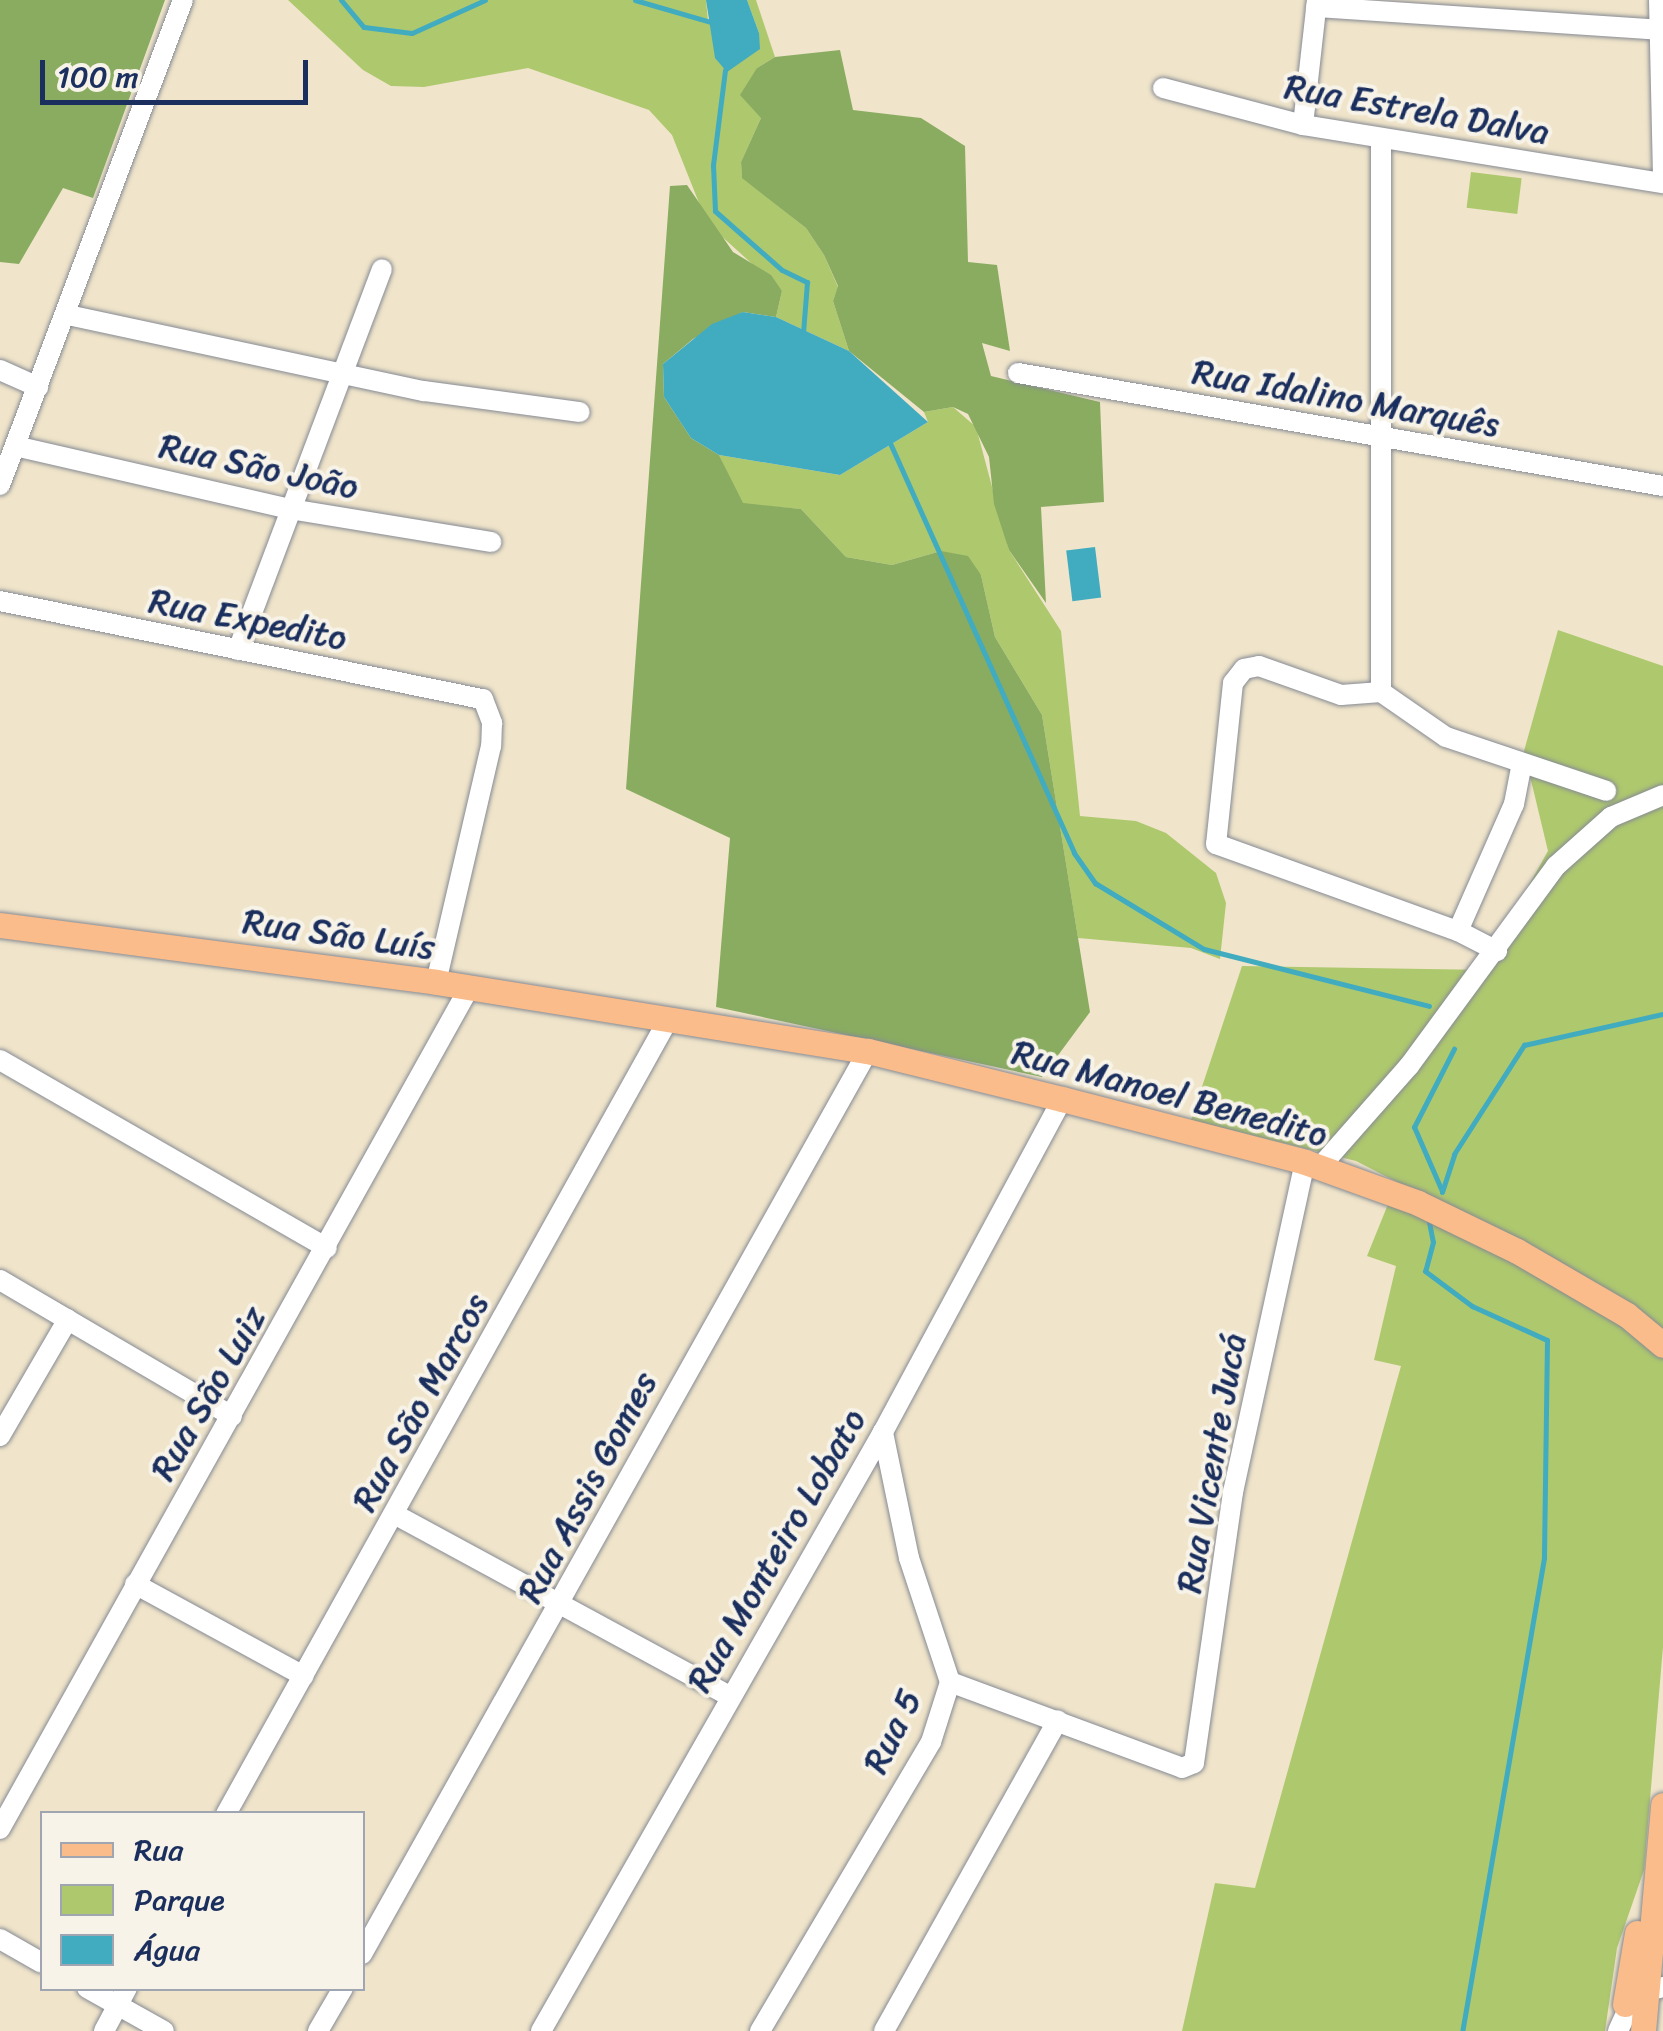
<!DOCTYPE html>
<meta charset="utf-8">
<style>
body{margin:0}
#map{position:relative;width:1663px;height:2031px;overflow:hidden;background:#f0e5ca;font-family:Sriracha,sans-serif}
div>[style]{position:absolute}
.green>*{inset:0;background:#aec86e;transform-origin:0 0}
.forest>*{inset:0;background:#8aac61}
.water>*{inset:0;background:#41abc0;transform-origin:0 0}
.stream>*{height:5px;margin:-2.5px;padding:0 2.5px;transform-origin:2.5px;border-radius:2.5px;background:#41abc0}
.roads{filter:drop-shadow(0 0 2px #868a94) drop-shadow(0 0 2px #868a94)}
.minor>*{height:20px;margin:-10px;padding:0 10px;transform-origin:10px;border-radius:10px;background:#fff}
.major>*{height:25px;margin:-12.5px;padding:0 12.5px;transform-origin:12.5px;border-radius:12.5px;background:#f9bc8a}
span{translate:-50% -50%;white-space:nowrap;text-align:center;line-height:1.15;-webkit-text-stroke:8px #f7f3e8;paint-order:stroke}
.street-label{font-size:35px;color:#1b2f5e}
.legend{position:absolute;left:40px;top:1811px;width:325px;height:180px;box-sizing:border-box;background:#f7f3e8;border:2px solid #9fa5b1;margin:0;padding:12px 18px;list-style:none;font-size:30px;color:#1b2f5e}
.legend li{display:flex;align-items:center;gap:20px;height:50px}
.legend b{width:50px;border:2px solid #9fa5b1}
.scale{position:absolute;left:40px;top:60px;width:268px;height:45px;box-sizing:border-box;border:5px solid #1b2f5e;border-top:0;padding-left:12px;font-size:30px;line-height:35px;white-space:nowrap;color:#1b2f5e;-webkit-text-stroke:8px #f7f3e8;paint-order:stroke}
</style>
<div id="map">
<div class="green">
<div style="clip-path:polygon(288px 0,706px 0,708px 21px,759px 33px,747px 0,756px 0,775px 57px,757px 68px,761px 118px,741px 162px,742px 177px,806px 228px,824px 255px,838px 287px,833px 301px,849px 351px,776px 317px,782px 291px,707px 223px,672px 135px,649px 110px,528px 68px,424px 87px,391px 86px,363px 70px)"></div>
<div style="left:1471px;top:172px;width:51px;height:36px;rotate:7deg"></div>
<div style="clip-path:polygon(953px 407px,976px 427px,1009px 550px,1061px 631px,1080px 816px,1136px 821px,1166px 833px,1216px 873px,1226px 903px,1220px 959px,1191px 948px,1078px 938px,1042px 715px,995px 637px,981px 575px,941px 551px,892px 565px,846px 557px,801px 509px,742px 504px,719px 455px,840px 475px,928px 422px,924px 412px)"></div>
<div style="clip-path:polygon(1558px 630px,1663px 666px,1663px 1647px,1644px 1870px,1617px 1948px,1605px 2031px,1182px 2031px,1215px 1883px,1255px 1888px,1401px 1366px,1374px 1360px,1396px 1266px,1367px 1256px,1397px 1182px,1356px 1161px,1191px 1120px,1242px 966px,1489px 970px,1498px 940px,1548px 851px,1524px 751px)"></div>
</div>
<div class="forest">
<div style="clip-path:polygon(0 0,165px 0,93px 198px,63px 188px,19px 264px,0 262px)"></div>
<div style="clip-path:polygon(840px 50px,853px 110px,921px 118px,965px 146px,968px 262px,997px 265px,1010px 351px,982px 343px,991px 376px,1100px 402px,1104px 502px,1041px 507px,1046px 603px,1009px 550px,994px 504px,989px 457px,968px 414px,953px 407px,924px 412px,849px 351px,833px 301px,838px 286px,824px 255px,806px 228px,742px 178px,741px 162px,761px 118px,740px 95px,757px 68px,775px 57px)"></div>
<div style="clip-path:polygon(687px 185px,733px 252px,771px 275px,782px 291px,776px 317px,743px 312px,693px 339px,663px 364px,664px 397px,691px 438px,719px 455px,743px 503px,801px 509px,846px 557px,892px 565px,941px 551px,968px 556px,981px 575px,995px 637px,1042px 715px,1090px 1012px,1042px 1077px,716px 1007px,730px 838px,626px 789px,670px 186px)"></div>
</div>
<div class="water">
<div style="clip-path:polygon(706px 0,747px 0,759px 33px,760px 49px,727px 72px,715px 58px)"></div>
<div style="clip-path:polygon(743px 312px,776px 317px,849px 351px,928px 422px,840px 475px,719px 455px,691px 438px,664px 397px,663px 364px,712px 324px)"></div>
<div style="left:1095px;top:547px;width:51px;height:29px;rotate:83deg"></div>
</div>
<div class="stream">
<div style="left:341px;top:0;width:35px;rotate:50deg"></div>
<div style="left:364px;top:27px;width:48px;rotate:7.1deg"></div>
<div style="left:412px;top:33px;width:80px;rotate:-24.3deg"></div>
<div style="left:635px;top:0;width:82px;rotate:16.2deg"></div>
<div style="left:725px;top:70px;width:96px;rotate:97.2deg"></div>
<div style="left:713px;top:165px;width:46px;rotate:87.5deg"></div>
<div style="left:715px;top:211px;width:89px;rotate:41.4deg"></div>
<div style="left:782px;top:270px;width:28px;rotate:26deg"></div>
<div style="left:807px;top:282px;width:51px;rotate:94.5deg"></div>
<div style="left:890px;top:443px;width:449px;rotate:65.8deg"></div>
<div style="left:1074px;top:853px;width:37px;rotate:55deg"></div>
<div style="left:1095px;top:883px;width:127px;rotate:31.2deg"></div>
<div style="left:1204px;top:949px;width:232px;rotate:14.2deg"></div>
<div style="left:1442px;top:1191px;width:70px;rotate:-113.6deg"></div>
<div style="left:1414px;top:1127px;width:88px;rotate:-62.9deg"></div>
<div style="left:1442px;top:1192px;width:40px;rotate:-72deg"></div>
<div style="left:1454px;top:1154px;width:130px;rotate:-57.3deg"></div>
<div style="left:1524px;top:1045px;width:142px;rotate:-12.6deg"></div>
<div style="left:1429px;top:1222px;width:20px;rotate:79deg"></div>
<div style="left:1433px;top:1242px;width:30px;rotate:105deg"></div>
<div style="left:1425px;top:1271px;width:59px;rotate:36.7deg"></div>
<div style="left:1472px;top:1306px;width:82px;rotate:24.4deg"></div>
<div style="left:1547px;top:1340px;width:218px;rotate:90.8deg"></div>
<div style="left:1544px;top:1558px;width:480px;rotate:99.8deg"></div>
</div>
<div class="roads">
<div class="minor">
<div style="left:1659px;top:0;width:175px;rotate:88.7deg"></div>
<div style="left:1316px;top:7px;width:345px;rotate:3.8deg"></div>
<div style="left:1163px;top:88px;width:145px;rotate:14.8deg"></div>
<div style="left:1303px;top:125px;width:365px;rotate:9.2deg"></div>
<div style="left:1303px;top:125px;width:126px;rotate:-83.6deg"></div>
<div style="left:68px;top:315px;width:364px;rotate:12.1deg"></div>
<div style="left:424px;top:391px;width:157px;rotate:7.7deg"></div>
<div style="left:0;top:370px;width:42px;rotate:24.1deg"></div>
<div style="left:1018px;top:373px;width:655px;rotate:9.94deg"></div>
<div style="left:15px;top:446px;width:282px;rotate:12.9deg"></div>
<div style="left:290px;top:509px;width:204px;rotate:9.3deg"></div>
<div style="left:0;top:485px;width:518px;rotate:-69.33deg"></div>
<div style="left:0;top:601px;width:493px;rotate:11.5deg"></div>
<div style="left:483px;top:699px;width:26px;rotate:69deg"></div>
<div style="left:492px;top:723px;width:23px;rotate:92deg"></div>
<div style="left:491px;top:746px;width:242px;rotate:103.1deg"></div>
<div style="left:238px;top:650px;width:407px;rotate:-69.3deg"></div>
<div style="left:1381px;top:692px;width:40px;rotate:175.7deg"></div>
<div style="left:1341px;top:695px;width:87px;rotate:-160.5deg"></div>
<div style="left:1259px;top:666px;width:15px;rotate:169deg"></div>
<div style="left:1244px;top:669px;width:18px;rotate:128deg"></div>
<div style="left:1233px;top:683px;width:162px;rotate:96deg"></div>
<div style="left:1216px;top:844px;width:257px;rotate:19.8deg"></div>
<div style="left:1458px;top:931px;width:44px;rotate:27.1deg"></div>
<div style="left:1381px;top:692px;width:552px;rotate:-90deg"></div>
<div style="left:1381px;top:692px;width:79px;rotate:34.7deg"></div>
<div style="left:1446px;top:737px;width:169px;rotate:18.6deg"></div>
<div style="left:1458px;top:931px;width:139px;rotate:-66.2deg"></div>
<div style="left:1514px;top:804px;width:42px;rotate:-79deg"></div>
<div style="left:0;top:1060px;width:377px;rotate:29.9deg"></div>
<div style="left:1320px;top:1167px;width:135px;rotate:-48.6deg"></div>
<div style="left:1409px;top:1066px;width:248px;rotate:-53.7deg"></div>
<div style="left:1556px;top:866px;width:74px;rotate:-41.7deg"></div>
<div style="left:1611px;top:817px;width:56px;rotate:-22.9deg"></div>
<div style="left:0;top:1280px;width:269px;rotate:30.4deg"></div>
<div style="left:0;top:1436px;width:135px;rotate:-59.8deg"></div>
<div style="left:396px;top:1515px;width:377px;rotate:28.5deg"></div>
<div style="left:135px;top:1584px;width:192px;rotate:28.6deg"></div>
<div style="left:950px;top:1682px;width:247px;rotate:20.3deg"></div>
<div style="left:1182px;top:1768px;width:13px;rotate:-23deg"></div>
<div style="left:1194px;top:1763px;width:274px;rotate:-81.8deg"></div>
<div style="left:1233px;top:1492px;width:338px;rotate:-77.7deg"></div>
<div style="left:226px;top:1814px;width:909px;rotate:-60.9deg"></div>
<div style="left:0;top:1829px;width:963px;rotate:-60.85deg"></div>
<div style="left:0;top:1939px;width:48px;rotate:29.7deg"></div>
<div style="left:362px;top:1954px;width:1035px;rotate:-60.74deg"></div>
<div style="left:87px;top:1988px;width:88px;rotate:29.2deg"></div>
<div style="left:104px;top:2031px;width:49px;rotate:-61.9deg"></div>
<div style="left:318px;top:2031px;width:50px;rotate:-59.8deg"></div>
<div style="left:541px;top:2031px;width:690px;rotate:-60.28deg"></div>
<div style="left:883px;top:1432px;width:378px;rotate:-61.7deg"></div>
<div style="left:760px;top:2031px;width:336px;rotate:-59.4deg"></div>
<div style="left:931px;top:1742px;width:63px;rotate:-72.4deg"></div>
<div style="left:950px;top:1682px;width:131px;rotate:-108.3deg"></div>
<div style="left:909px;top:1558px;width:129px;rotate:-101.7deg"></div>
<div style="left:884px;top:2031px;width:356px;rotate:-60.8deg"></div>
<div style="left:1618px;top:2031px;width:41px;rotate:-65.3deg"></div>
<div style="left:1635px;top:1994px;width:29px;rotate:-14deg"></div>
</div>
<div class="major">
<div style="left:0;top:925px;width:440px;rotate:7.4deg"></div>
<div style="left:436px;top:982px;width:437px;rotate:9.1deg"></div>
<div style="left:868px;top:1051px;width:200px;rotate:13.9deg"></div>
<div style="left:1062px;top:1099px;width:251px;rotate:14.5deg"></div>
<div style="left:1305px;top:1162px;width:120px;rotate:19.9deg"></div>
<div style="left:1418px;top:1203px;width:110px;rotate:25.9deg"></div>
<div style="left:1517px;top:1251px;width:127px;rotate:30.2deg"></div>
<div style="left:1627px;top:1315px;width:47px;rotate:39.8deg"></div>
<div style="left:1625px;top:2004px;width:72px;rotate:-80.4deg"></div>
<div style="left:1643px;top:2031px;width:227px;rotate:-84.9deg"></div>
</div>
</div>
<div class="street-label">
<span style="left:1417px;top:109px;rotate:10deg">Rua Estrela Dalva</span>
<span style="left:1346px;top:398px;rotate:10deg">Rua Idalino Marquês</span>
<span style="left:259px;top:466px;rotate:12deg">Rua São João</span>
<span style="left:248px;top:619px;rotate:11deg">Rua Expedito</span>
<span style="left:339px;top:934px;rotate:8deg">Rua São Luís</span>
<span style="left:1170px;top:1093px;rotate:15deg">Rua Manoel Benedito</span>
<span style="left:208px;top:1393px;rotate:-60deg">Rua São Luiz</span>
<span style="left:420px;top:1402px;rotate:-61deg">Rua São Marcos</span>
<span style="left:1211px;top:1463px;rotate:-80deg">Rua Vicente Jucá</span>
<span style="left:587px;top:1487px;rotate:-62deg">Rua Assis Gomes</span>
<span style="left:776px;top:1550px;rotate:-60deg">Rua Monteiro Lobato</span>
<span style="left:892px;top:1731px;rotate:-64deg">Rua 5</span>
</div>
<ul class="legend">
<li><b style="height:12px;background:#f9bc8a"></b>Rua</li>
<li><b style="height:28px;background:#aec86e"></b>Parque</li>
<li><b style="height:28px;background:#41abc0"></b>Água</li>
</ul>
<div class="scale">100 m</div>
</div>
